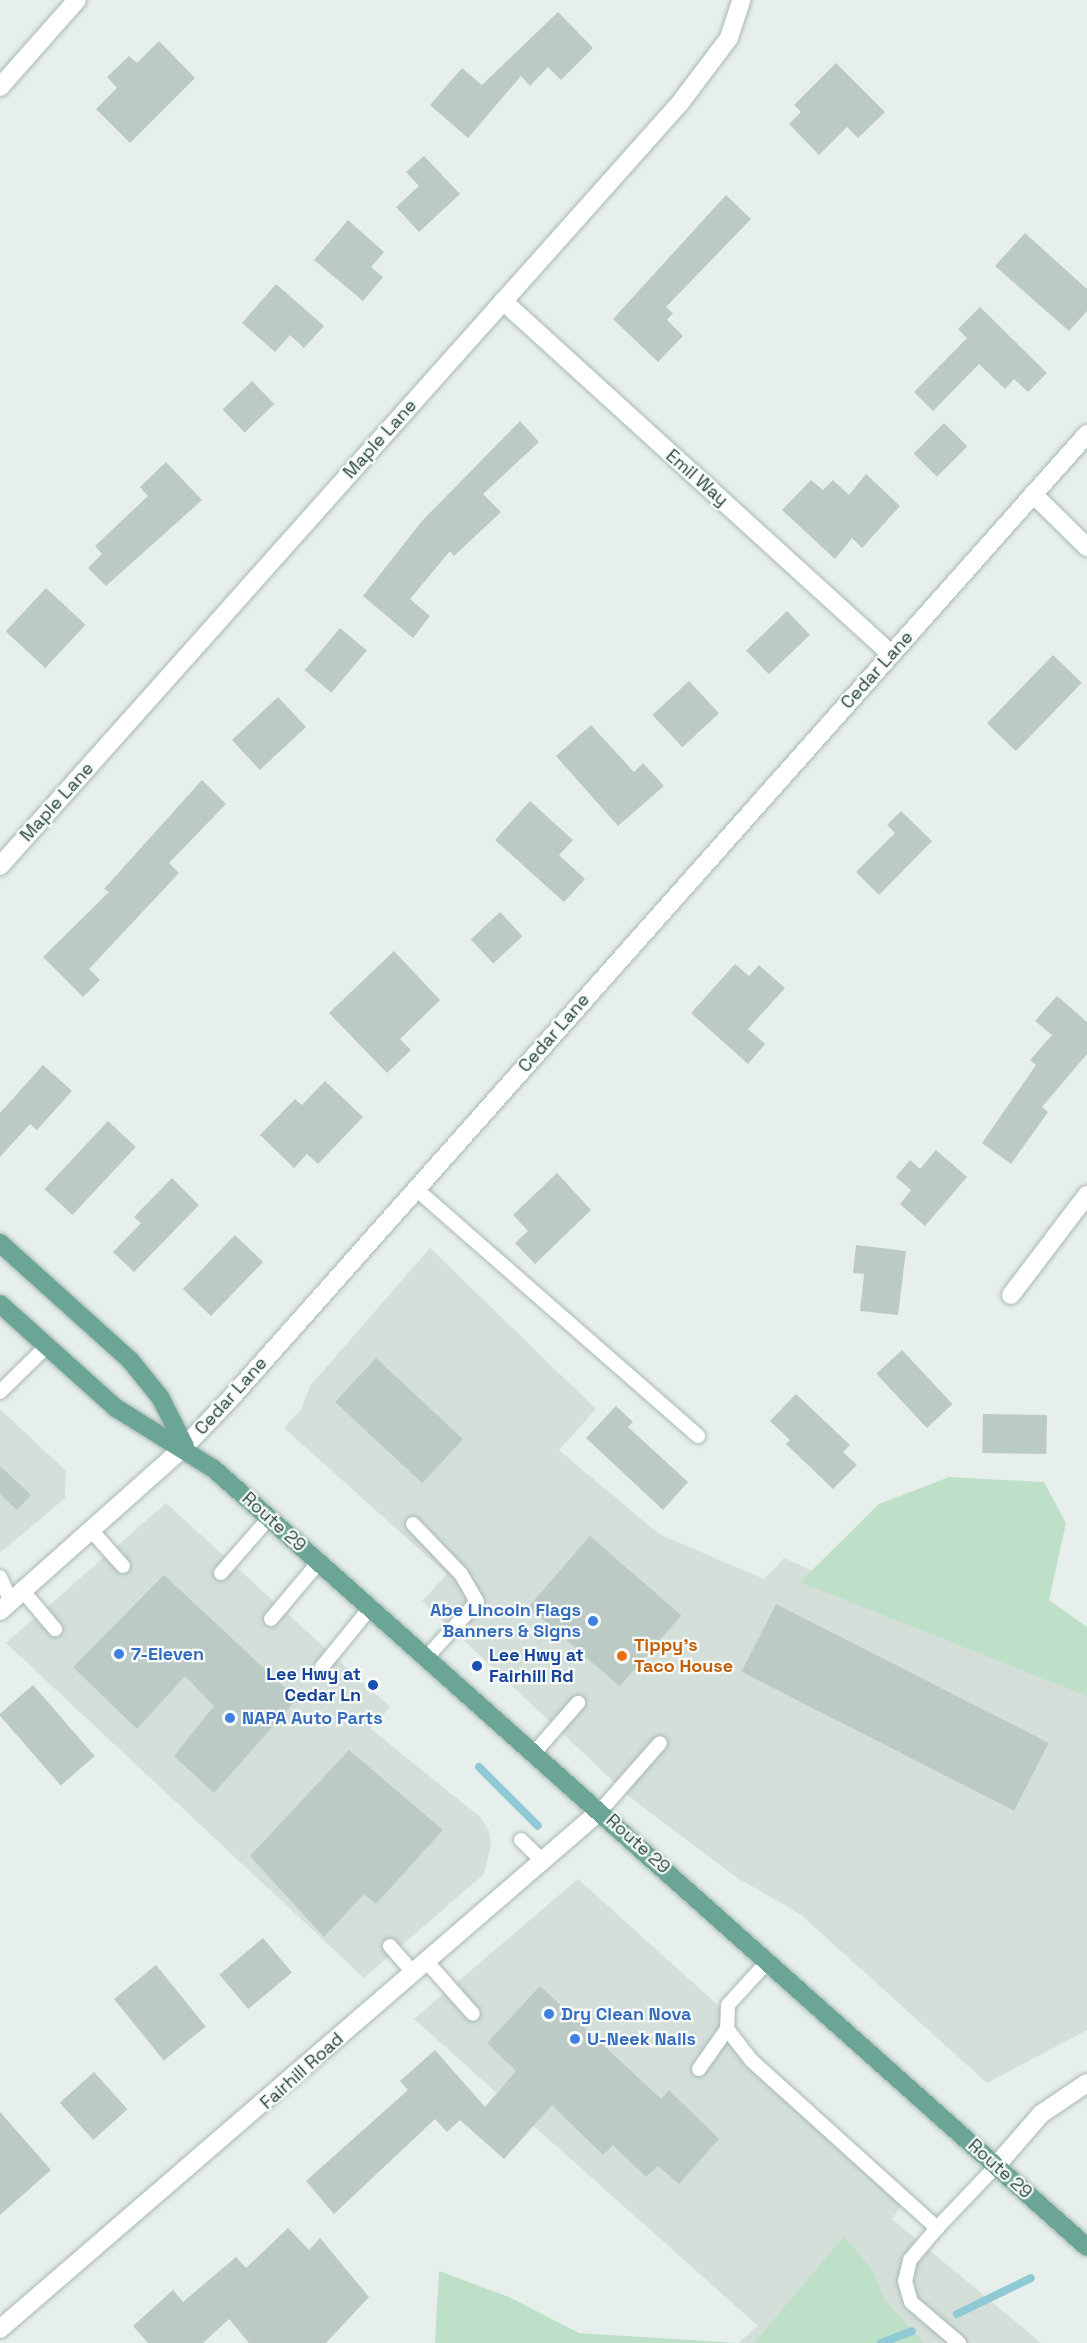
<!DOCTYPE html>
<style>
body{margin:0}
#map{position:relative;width:1087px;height:2343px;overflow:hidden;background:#e6efeb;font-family:"Space Grotesk",sans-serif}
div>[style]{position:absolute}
.built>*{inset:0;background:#d4dfda}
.green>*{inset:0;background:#bfe0c8}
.stream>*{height:8px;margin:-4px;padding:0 4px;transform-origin:4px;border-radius:4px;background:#8ec9d4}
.building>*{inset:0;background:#bbcac4;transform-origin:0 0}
.roads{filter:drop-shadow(0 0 2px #a8b8b2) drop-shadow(0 0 2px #a8b8b2)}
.service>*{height:14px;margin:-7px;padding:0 7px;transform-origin:7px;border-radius:7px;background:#fff}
.minor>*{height:18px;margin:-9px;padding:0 9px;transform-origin:9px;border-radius:9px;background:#fff}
.tertiary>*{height:18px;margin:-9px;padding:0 9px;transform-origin:9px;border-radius:9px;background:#fff}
.secondary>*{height:18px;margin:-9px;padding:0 9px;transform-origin:9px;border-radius:9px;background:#fff}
.primary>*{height:18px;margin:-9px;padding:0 9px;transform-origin:9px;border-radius:9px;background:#6aa596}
.dots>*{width:16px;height:16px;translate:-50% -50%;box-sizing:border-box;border:3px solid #f7fbf9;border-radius:50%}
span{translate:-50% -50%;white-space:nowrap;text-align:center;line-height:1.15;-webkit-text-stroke:4.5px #f7fbf9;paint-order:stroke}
.street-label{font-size:18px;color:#24423a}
.shop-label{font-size:18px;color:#366cbe;font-weight:700}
.right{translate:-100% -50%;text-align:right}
.left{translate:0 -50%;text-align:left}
.food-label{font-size:18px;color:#c56008;font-weight:700}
.transit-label{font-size:18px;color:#164399;font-weight:700}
</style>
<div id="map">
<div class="built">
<div style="clip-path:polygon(430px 1248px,596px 1409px,559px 1450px,659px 1534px,764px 1579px,784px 1558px,1087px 1695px,1087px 2030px,987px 2083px,800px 1914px,736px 1877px,631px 1798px,422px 1601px,447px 1574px,284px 1428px,301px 1409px,310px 1386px)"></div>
<div style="clip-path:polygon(0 1409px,66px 1471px,65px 1498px,0 1553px)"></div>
<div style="clip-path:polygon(166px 1503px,390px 1707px,371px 1729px,480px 1817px,489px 1831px,491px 1845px,484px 1874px,364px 1978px,6px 1643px)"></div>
<div style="clip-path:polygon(578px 1879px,731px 2017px,720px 2031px,906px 2199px,892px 2219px,1041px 2343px,738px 2343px,758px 2326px,414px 2019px)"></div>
</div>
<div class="green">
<div style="clip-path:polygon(949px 1477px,1044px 1482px,1066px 1523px,1049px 1600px,1087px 1627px,1087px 1696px,800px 1582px,879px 1504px)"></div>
<div style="clip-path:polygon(844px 2236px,873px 2271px,884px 2299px,924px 2343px,754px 2343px)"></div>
<div style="clip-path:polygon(439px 2271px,509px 2297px,579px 2333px,738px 2343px,435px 2343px)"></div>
</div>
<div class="stream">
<div style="left:479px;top:1767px;width:83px;rotate:45deg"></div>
<div style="left:957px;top:2314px;width:82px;rotate:-25.9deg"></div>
<div style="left:881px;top:2343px;width:33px;rotate:-21deg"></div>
</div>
<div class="building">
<div style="clip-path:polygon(558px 12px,593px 48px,561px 80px,548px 67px,530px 86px,521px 76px,468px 138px,430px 105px,462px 68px,482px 85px)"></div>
<div style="clip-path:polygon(159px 41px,195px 78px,130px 143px,96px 109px,117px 88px,107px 77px,129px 56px,137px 63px)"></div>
<div style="clip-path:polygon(836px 63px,885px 112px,858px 138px,847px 127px,819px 155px,789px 124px,801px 112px,794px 105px)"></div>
<div style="clip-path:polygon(424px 156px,460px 194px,419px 232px,396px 207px,419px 186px,406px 172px)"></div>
<div style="clip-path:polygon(726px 195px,751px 219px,666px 307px,673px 313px,667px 320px,683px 336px,658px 362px,613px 319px)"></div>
<div style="clip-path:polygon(348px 220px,384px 252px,371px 267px,383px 277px,363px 301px,314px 260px)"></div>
<div style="clip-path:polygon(1025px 233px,1087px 289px,1087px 311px,1069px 331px,995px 266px)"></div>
<div style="clip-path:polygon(276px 284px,324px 326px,304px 348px,290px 335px,275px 352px,242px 323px)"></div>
<div style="clip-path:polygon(980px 307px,1047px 373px,1028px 392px,1014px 379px,1005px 389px,979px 364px,933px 411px,914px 392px,967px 338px,958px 329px)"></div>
<div style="left:252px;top:381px;width:32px;height:41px;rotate:46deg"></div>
<div style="clip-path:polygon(520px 421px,539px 442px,483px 494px,501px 512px,454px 556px,450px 551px,410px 599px,430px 616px,413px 638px,363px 596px,422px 521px)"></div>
<div style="left:944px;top:423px;width:33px;height:43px;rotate:45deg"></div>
<div style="clip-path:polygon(166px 462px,202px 500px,106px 586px,88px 568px,102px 554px,95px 546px,148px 496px,140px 487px)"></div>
<div style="clip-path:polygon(866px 474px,900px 506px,862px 548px,852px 538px,835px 559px,782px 510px,811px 480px,823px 490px,833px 480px,849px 495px)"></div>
<div style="left:46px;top:588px;width:54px;height:59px;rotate:43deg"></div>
<div style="left:787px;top:611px;width:33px;height:57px;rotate:46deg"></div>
<div style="left:340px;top:628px;width:35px;height:55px;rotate:40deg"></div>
<div style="left:1053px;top:655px;width:40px;height:95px;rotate:44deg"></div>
<div style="left:689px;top:681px;width:44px;height:50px;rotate:47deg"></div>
<div style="left:278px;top:697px;width:41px;height:63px;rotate:47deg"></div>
<div style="clip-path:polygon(591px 725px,634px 772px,643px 763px,664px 786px,618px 826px,556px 756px)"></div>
<div style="clip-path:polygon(202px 780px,226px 804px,169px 863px,179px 873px,89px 969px,100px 980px,83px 997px,43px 957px,109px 892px,104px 889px)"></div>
<div style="clip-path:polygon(530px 801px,573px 840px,559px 855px,585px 879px,564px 902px,495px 840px)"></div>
<div style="clip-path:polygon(901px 811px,932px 841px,879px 895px,856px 872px,895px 833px,887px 825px)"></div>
<div style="left:500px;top:912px;width:33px;height:40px;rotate:47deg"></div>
<div style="clip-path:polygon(394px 951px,440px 1000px,400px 1039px,411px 1050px,387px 1073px,329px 1013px)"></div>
<div style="clip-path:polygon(735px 964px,749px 976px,759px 965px,785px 988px,748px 1029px,765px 1044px,748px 1064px,691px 1013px)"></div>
<div style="clip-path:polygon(1057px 996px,1087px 1022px,1087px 1054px,1042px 1107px,1048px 1112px,1011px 1164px,982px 1143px,1036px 1065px,1030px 1060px,1052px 1035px,1035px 1021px)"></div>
<div style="clip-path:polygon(43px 1065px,72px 1091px,37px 1130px,30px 1124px,0 1157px,0 1113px)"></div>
<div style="clip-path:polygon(325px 1081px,363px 1117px,318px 1164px,307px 1154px,294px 1168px,260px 1135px,295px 1099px,302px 1105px)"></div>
<div style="left:108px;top:1121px;width:38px;height:93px;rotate:43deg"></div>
<div style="clip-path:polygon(936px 1150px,967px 1177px,925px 1226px,900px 1204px,911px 1190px,896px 1177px,910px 1160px,920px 1169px)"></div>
<div style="clip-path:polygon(557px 1173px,591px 1210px,535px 1264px,515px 1243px,528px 1231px,513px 1215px)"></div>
<div style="clip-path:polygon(172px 1178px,199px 1205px,134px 1272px,113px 1252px,141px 1223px,134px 1217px)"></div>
<div style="left:235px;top:1235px;width:39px;height:75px;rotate:44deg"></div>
<div style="clip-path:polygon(856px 1245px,906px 1251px,898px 1315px,860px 1311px,864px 1274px,853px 1273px)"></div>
<div style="left:902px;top:1350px;width:74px;height:35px;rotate:47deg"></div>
<div style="left:376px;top:1358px;width:119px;height:60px;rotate:43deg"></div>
<div style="clip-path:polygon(796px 1394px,850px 1445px,843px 1452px,857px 1465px,833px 1489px,786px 1444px,790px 1440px,770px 1421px)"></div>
<div style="clip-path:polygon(616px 1406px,633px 1422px,628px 1427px,688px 1482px,663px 1510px,586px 1438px)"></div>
<div style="left:983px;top:1414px;width:64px;height:39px;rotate:1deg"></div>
<div style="clip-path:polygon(0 1466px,31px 1495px,17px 1510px,0 1494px)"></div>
<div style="left:590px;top:1536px;width:121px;height:94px;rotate:41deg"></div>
<div style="clip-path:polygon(164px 1575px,297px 1699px,214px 1793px,174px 1756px,214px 1706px,185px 1676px,137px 1729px,73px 1667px)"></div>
<div style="left:776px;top:1604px;width:306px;height:76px;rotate:27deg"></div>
<div style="left:33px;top:1685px;width:94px;height:45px;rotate:49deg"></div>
<div style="clip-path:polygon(349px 1750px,443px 1830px,376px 1904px,364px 1894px,324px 1937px,250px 1856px)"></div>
<div style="left:263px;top:1938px;width:45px;height:57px;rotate:50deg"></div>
<div style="left:156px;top:1965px;width:79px;height:54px;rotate:51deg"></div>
<div style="clip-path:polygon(540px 1986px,661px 2099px,669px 2090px,719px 2139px,679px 2184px,658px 2166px,646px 2177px,613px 2145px,603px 2155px,552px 2105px,504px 2159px,460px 2120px,447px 2132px,435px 2119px,334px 2214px,306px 2181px,408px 2090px,400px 2081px,435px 2050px,485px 2107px,516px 2071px,487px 2043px)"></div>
<div style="left:94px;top:2072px;width:50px;height:46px;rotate:48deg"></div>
<div style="clip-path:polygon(0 2112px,51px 2170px,0 2215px)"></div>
<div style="clip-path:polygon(288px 2228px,309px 2250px,320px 2238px,369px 2297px,326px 2343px,249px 2343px,229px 2319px,203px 2343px,148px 2343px,133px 2326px,173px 2290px,183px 2302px,236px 2257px,246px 2268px)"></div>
</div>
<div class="roads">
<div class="service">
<div style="left:416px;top:1189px;width:375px;rotate:41.2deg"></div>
<div style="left:0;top:1392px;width:66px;rotate:-44.4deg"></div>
<div style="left:413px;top:1524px;width:69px;rotate:46.2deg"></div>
<div style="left:461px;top:1574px;width:32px;rotate:60deg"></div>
<div style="left:477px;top:1602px;width:76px;rotate:132.3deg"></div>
<div style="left:91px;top:1530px;width:48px;rotate:48.4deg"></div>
<div style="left:221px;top:1573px;width:73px;rotate:-48.9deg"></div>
<div style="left:0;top:1577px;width:27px;rotate:66deg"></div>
<div style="left:23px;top:1591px;width:50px;rotate:49.9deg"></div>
<div style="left:271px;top:1619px;width:75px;rotate:-49.9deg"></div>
<div style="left:322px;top:1667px;width:76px;rotate:-50.9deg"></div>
<div style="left:534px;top:1753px;width:67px;rotate:-48.7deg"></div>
<div style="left:601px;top:1810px;width:89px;rotate:-48.6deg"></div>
<div style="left:521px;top:1840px;width:30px;rotate:44deg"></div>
<div style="left:390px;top:1946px;width:37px;rotate:49deg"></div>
<div style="left:768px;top:1961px;width:59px;rotate:132.3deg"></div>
<div style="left:728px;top:2005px;width:24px;rotate:92deg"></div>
<div style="left:727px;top:2029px;width:39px;rotate:52deg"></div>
<div style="left:751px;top:2060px;width:251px;rotate:42.1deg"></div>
<div style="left:937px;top:2228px;width:86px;rotate:-46.4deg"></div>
<div style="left:427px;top:1962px;width:69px;rotate:48.5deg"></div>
<div style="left:699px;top:2069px;width:49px;rotate:-55deg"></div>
<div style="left:937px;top:2228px;width:42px;rotate:130.2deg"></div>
<div style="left:910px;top:2260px;width:22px;rotate:103deg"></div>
<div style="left:905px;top:2281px;width:22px;rotate:74deg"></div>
<div style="left:911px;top:2302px;width:63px;rotate:40.5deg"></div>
</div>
<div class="minor">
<div style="left:0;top:87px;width:116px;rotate:-48.5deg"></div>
<div style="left:503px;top:301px;width:525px;rotate:42.3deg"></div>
<div style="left:1033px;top:494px;width:76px;rotate:44.5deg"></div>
<div style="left:0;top:866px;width:1022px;rotate:-48.29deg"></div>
<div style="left:680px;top:103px;width:81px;rotate:-53deg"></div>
<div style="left:729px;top:38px;width:40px;rotate:-72deg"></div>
<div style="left:1011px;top:1295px;width:126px;rotate:-52.8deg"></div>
<div style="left:0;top:2329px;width:794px;rotate:-40.81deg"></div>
</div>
<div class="tertiary">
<div style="left:996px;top:2166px;width:69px;rotate:-49.1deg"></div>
<div style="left:1041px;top:2114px;width:55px;rotate:-34deg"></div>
</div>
<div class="secondary">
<div style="left:0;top:1611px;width:248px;rotate:-41.7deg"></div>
<div style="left:185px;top:1446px;width:65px;rotate:-46.2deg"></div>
<div style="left:230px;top:1399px;width:1291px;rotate:-48.39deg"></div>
</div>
<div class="primary">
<div style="left:0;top:1243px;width:175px;rotate:42deg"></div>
<div style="left:130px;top:1360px;width:48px;rotate:51deg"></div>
<div style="left:160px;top:1397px;width:55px;rotate:63deg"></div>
<div style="left:0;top:1304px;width:156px;rotate:41.9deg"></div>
<div style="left:116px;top:1408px;width:115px;rotate:31.9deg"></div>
<div style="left:214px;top:1469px;width:1169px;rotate:41.71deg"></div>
</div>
</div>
<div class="dots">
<div style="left:593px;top:1621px;background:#3f7fe0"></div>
<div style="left:119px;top:1654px;background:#3f7fe0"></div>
<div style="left:622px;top:1656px;background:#e8710a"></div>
<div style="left:477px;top:1666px;background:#1a4fb4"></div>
<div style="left:373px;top:1685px;background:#1a4fb4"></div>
<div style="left:230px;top:1718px;background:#3f7fe0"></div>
<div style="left:549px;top:2014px;background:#3f7fe0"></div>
<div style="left:575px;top:2039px;background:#3f7fe0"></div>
</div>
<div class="street-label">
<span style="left:380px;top:439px;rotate:-48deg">Maple Lane</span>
<span style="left:697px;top:478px;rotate:41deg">Emil Way</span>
<span style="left:877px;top:670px;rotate:-48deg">Cedar Lane</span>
<span style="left:57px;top:802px;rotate:-48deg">Maple Lane</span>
<span style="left:554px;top:1033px;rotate:-49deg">Cedar Lane</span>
<span style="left:231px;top:1396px;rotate:-48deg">Cedar Lane</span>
<span style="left:274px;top:1522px;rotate:42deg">Route 29</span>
<span style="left:638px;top:1844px;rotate:42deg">Route 29</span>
<span style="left:302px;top:2071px;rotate:-42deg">Fairhill Road</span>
<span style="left:1000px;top:2169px;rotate:42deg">Route 29</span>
</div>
<div class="shop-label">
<span class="right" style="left:581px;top:1621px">Abe Lincoln Flags<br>Banners &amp; Signs</span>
<span class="left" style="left:131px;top:1654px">7-Eleven</span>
<span class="left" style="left:242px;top:1718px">NAPA Auto Parts</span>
<span class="left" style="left:561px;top:2014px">Dry Clean Nova</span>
<span class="left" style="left:587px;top:2039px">U-Neek Nails</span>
</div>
<div class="food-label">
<span class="left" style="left:634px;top:1656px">Tippy's<br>Taco House</span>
</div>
<div class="transit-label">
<span class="left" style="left:489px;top:1666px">Lee Hwy at<br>Fairhill Rd</span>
<span class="right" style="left:361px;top:1685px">Lee Hwy at<br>Cedar Ln</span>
</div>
</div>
